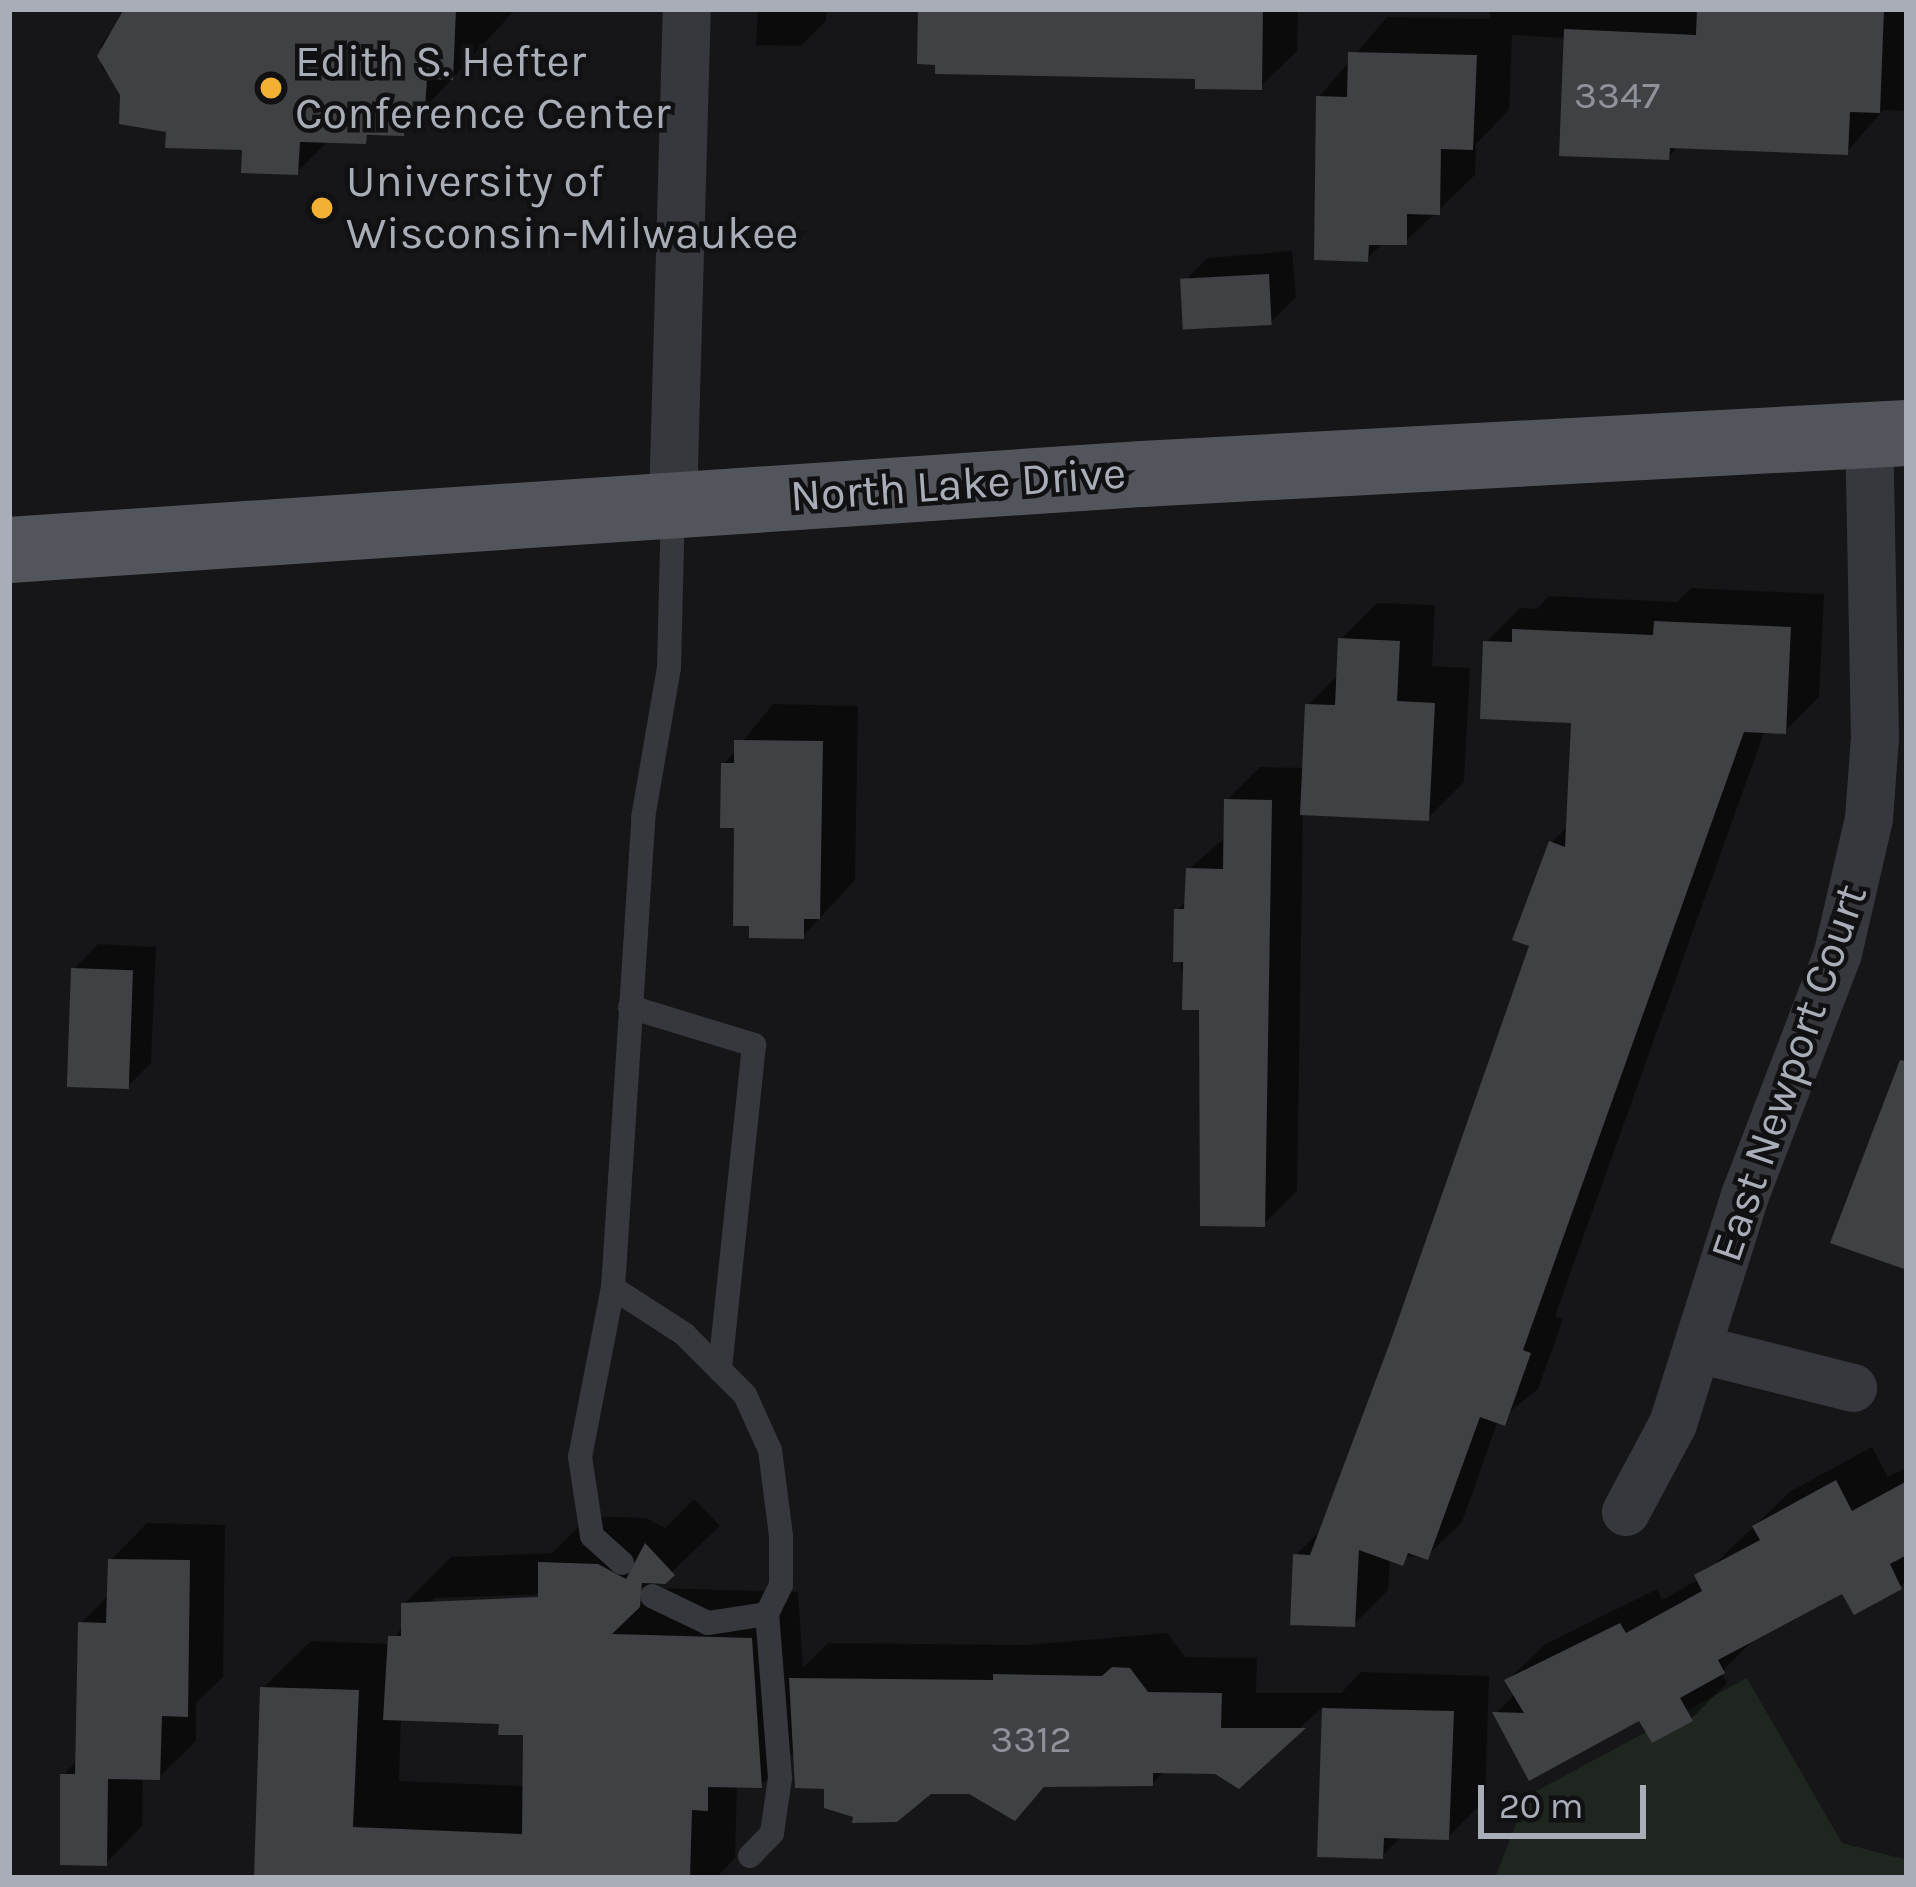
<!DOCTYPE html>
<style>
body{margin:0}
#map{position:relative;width:1916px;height:1887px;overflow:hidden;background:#161618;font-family:Karla,sans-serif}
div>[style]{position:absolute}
.green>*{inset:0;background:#1e261f}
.shadow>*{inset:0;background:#0007}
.building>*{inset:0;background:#404145;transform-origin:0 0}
.service>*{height:24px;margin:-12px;padding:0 12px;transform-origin:12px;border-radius:12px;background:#37383d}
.minor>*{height:48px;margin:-24px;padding:0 24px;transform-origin:24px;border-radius:24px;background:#37383d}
.primary>*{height:66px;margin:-33px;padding:0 33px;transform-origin:33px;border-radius:33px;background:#53555c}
.dots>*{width:33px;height:33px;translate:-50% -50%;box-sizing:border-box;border:6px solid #111113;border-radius:50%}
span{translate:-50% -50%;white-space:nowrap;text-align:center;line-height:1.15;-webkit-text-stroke:9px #111113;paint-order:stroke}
.number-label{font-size:39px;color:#8e929b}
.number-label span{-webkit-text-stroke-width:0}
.poi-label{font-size:45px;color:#a8adb8}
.left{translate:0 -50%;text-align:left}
.street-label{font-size:45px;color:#a8adb8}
.frame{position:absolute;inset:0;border:12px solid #a8adb8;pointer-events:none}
.scale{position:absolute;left:1478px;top:1785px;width:168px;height:54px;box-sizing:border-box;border:6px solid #a8adb8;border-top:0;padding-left:15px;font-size:36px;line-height:42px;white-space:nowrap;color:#a8adb8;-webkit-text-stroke:9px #111113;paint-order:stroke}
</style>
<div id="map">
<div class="green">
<div style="clip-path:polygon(1747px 1678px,1842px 1843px,1907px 1860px,1907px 1878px,1495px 1878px,1527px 1796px)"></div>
</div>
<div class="shadow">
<div style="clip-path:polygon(127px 9px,516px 9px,402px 133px,329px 140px,297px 172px,245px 148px,169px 129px,123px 94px,101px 66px,101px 45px)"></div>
<div style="clip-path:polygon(758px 9px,827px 9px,826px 21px,801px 46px,756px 45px)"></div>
<div style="clip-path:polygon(921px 9px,1298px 9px,1297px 51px,1260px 87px)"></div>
<div style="clip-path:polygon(1490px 9px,1907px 9px,1907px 111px,1883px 110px,1847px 152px,1680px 145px,1668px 157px,1566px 38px,1512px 35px,1509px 110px,1476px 144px,1475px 175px,1405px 242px,1384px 242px,1367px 259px,1319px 97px,1387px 17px,1490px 19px)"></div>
<div style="clip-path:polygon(1292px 251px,1296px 297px,1271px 322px,1183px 282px,1208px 258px)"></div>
<div style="clip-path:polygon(1691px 588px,1824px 594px,1819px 697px,1785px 731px,1765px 730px,1555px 1316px,1563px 1319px,1538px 1389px,1498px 1421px,1462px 1522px,1427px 1556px,1390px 1558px,1388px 1590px,1354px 1624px,1296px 1555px,1324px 1527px,1395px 1338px,1532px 944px,1551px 843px,1569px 825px,1574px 720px,1486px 642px,1520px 608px,1537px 609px,1549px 596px,1677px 602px)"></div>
<div style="clip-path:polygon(1377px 603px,1435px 605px,1432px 666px,1470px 668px,1464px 782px,1428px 818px,1303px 813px,1297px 1191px,1264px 1224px,1202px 1007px,1184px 1007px,1177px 910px,1188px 899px,1189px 869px,1227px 836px,1227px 800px,1260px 767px,1305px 768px,1308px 705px,1339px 674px,1341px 639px)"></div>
<div style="clip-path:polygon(773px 704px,858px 706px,855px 880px,803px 936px,737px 825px,724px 764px)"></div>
<div style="clip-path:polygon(98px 944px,156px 947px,151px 1063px,127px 1087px,74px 969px)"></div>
<div style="clip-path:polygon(1872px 1447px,1888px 1477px,1907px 1467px,1907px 1580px,1901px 1586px,1843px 1590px,1760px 1634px,1721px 1672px,1727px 1683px,1691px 1719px,1496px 1713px,1516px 1693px,1508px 1680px,1544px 1645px,1657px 1589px,1662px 1600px,1699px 1579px,1791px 1491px)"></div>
<div style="clip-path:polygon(evenodd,694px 1499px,720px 1526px,655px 1588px,798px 1592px,803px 1668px,828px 1643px,1027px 1645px,1167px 1633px,1185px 1657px,1257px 1658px,1256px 1693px,1341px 1693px,1361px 1672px,1489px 1676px,1485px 1800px,1448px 1837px,1402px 1836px,1382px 1856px,1320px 1855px,1325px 1705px,1238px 1785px,1216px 1771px,1165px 1770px,1152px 1784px,1048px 1784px,1014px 1818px,970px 1791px,930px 1790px,856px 1814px,796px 1750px,761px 1785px,737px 1784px,735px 1858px,716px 1878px,257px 1878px,263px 1688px,311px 1641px,390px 1644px,404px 1624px,404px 1604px,451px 1557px,552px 1553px,589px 1516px,646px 1518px,665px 1528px,694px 1499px,553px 1594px,553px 1600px,433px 1604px,433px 1598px,553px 1594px,694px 1499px,401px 1717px,502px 1721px,526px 1732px,525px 1786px,399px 1781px,401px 1717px)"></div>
<div style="clip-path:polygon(147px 1523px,225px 1525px,223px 1677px,196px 1703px,196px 1741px,159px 1777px,143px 1777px,142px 1826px,106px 1863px,63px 1775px,78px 1760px,81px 1623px,110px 1594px,111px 1560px)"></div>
</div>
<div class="building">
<div style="clip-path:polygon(124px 9px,456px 9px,453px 80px,427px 79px,425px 109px,405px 108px,404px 136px,367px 135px,366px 144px,300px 142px,298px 175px,241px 173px,242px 150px,165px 148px,166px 132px,119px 124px,120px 95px,97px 56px)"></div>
<div style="clip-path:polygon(918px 9px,1263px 9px,1262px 90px,1195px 89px,1195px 79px,935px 74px,935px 65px,917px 64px)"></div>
<div style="clip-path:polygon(1697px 9px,1884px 9px,1880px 113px,1850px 112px,1848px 155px,1670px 148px,1669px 160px,1559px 156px,1564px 29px,1696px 35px)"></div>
<div style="clip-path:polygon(1348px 52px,1477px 55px,1473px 150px,1441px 149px,1440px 215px,1407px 214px,1407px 245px,1369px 245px,1368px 262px,1314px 260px,1316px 96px,1347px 97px)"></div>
<div style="left:1269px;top:274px;width:51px;height:89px;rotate:87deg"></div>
<div style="clip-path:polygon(1654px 621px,1791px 627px,1786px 734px,1744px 732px,1523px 1350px,1531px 1353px,1505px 1426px,1480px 1417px,1428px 1560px,1408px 1553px,1403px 1566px,1359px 1550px,1355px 1627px,1290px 1625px,1293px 1554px,1310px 1555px,1392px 1337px,1529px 946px,1512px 940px,1549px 841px,1565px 847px,1571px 723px,1480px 719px,1483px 641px,1512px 642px,1512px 629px,1653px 635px)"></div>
<div style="clip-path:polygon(1338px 638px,1400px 641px,1397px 701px,1435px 703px,1429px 821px,1300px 815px,1305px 704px,1335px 705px)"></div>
<div style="clip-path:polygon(734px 740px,823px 741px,820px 919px,804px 919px,804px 939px,749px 938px,749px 926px,733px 926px,734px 828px,720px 828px,721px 763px,734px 763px)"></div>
<div style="clip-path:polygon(1224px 799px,1272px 800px,1265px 1227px,1200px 1226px,1199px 1010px,1182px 1010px,1183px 962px,1173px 962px,1174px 909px,1184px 909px,1186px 868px,1223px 869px)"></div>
<div style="left:71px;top:968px;width:62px;height:119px;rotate:2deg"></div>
<div style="clip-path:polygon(1900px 1060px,1907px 1061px,1907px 1270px,1830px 1243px)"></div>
<div style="clip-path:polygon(1836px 1480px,1852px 1511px,1907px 1481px,1907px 1555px,1890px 1564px,1902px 1589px,1854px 1615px,1842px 1594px,1718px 1660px,1725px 1673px,1680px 1698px,1693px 1721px,1652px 1743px,1639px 1721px,1529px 1781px,1492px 1712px,1524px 1713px,1504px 1680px,1620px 1623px,1626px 1633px,1702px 1591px,1694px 1575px,1760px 1540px,1752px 1526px)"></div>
<div style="clip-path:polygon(645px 1543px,675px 1575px,665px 1584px,642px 1583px,640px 1607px,612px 1634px,752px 1638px,762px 1788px,708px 1787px,708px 1811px,692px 1810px,690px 1878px,254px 1878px,260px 1687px,359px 1690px,353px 1827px,522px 1834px,523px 1735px,498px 1735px,499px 1724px,383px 1720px,388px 1636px,401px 1636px,401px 1603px,538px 1597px,538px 1562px,598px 1564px,626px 1579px)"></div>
<div style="clip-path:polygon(108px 1559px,190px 1560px,188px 1717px,162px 1716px,160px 1780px,108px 1779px,107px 1866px,60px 1865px,60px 1774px,75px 1774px,78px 1622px,106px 1623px)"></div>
<div style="clip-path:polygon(1112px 1667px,1130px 1668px,1148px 1692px,1222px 1693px,1221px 1728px,1306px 1728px,1239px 1789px,1215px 1774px,1153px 1773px,1153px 1786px,1044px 1787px,1015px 1821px,969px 1794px,931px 1794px,897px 1822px,852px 1823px,853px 1817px,824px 1808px,824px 1789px,795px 1788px,789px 1678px,993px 1680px,993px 1674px,1102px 1676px)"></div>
<div style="clip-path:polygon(1322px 1708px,1454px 1711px,1449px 1840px,1384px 1838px,1383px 1859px,1317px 1857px)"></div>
</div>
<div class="service">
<div style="left:630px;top:1007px;width:130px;rotate:17deg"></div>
<div style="left:754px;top:1045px;width:327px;rotate:96deg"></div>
<div style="left:613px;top:1288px;width:85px;rotate:32.9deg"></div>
<div style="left:684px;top:1334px;width:86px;rotate:45deg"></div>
<div style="left:745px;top:1395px;width:60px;rotate:65.6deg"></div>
<div style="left:770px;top:1450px;width:87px;rotate:82.7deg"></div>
<div style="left:781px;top:1536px;width:49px;rotate:90deg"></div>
<div style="left:781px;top:1585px;width:32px;rotate:116deg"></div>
<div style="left:767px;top:1614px;width:60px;rotate:171.3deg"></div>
<div style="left:708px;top:1623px;width:62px;rotate:-154.3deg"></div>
<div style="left:622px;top:1563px;width:40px;rotate:-138deg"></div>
<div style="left:592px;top:1536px;width:80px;rotate:-98.6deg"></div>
<div style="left:580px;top:1457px;width:172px;rotate:-79deg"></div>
<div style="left:613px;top:1288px;width:471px;rotate:-86.3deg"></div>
<div style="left:643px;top:818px;width:152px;rotate:-80.2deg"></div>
<div style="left:669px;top:668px;width:163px;rotate:-88.6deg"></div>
<div style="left:750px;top:1856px;width:32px;rotate:-46deg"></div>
<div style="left:772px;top:1833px;width:56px;rotate:-81.7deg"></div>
<div style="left:780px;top:1778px;width:165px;rotate:-94.5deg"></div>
</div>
<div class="minor">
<div style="left:673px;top:503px;width:494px;rotate:-88.4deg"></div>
<div style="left:1698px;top:1349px;width:160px;rotate:14.1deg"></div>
<div style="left:1626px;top:1512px;width:100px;rotate:-61.9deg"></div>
<div style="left:1673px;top:1424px;width:242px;rotate:-72.5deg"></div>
<div style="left:1746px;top:1193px;width:257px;rotate:-69deg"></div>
<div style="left:1838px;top:953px;width:138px;rotate:-77deg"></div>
<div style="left:1869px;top:819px;width:81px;rotate:-85.8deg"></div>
<div style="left:1875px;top:738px;width:302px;rotate:-91.1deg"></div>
</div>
<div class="primary">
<div style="left:9px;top:550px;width:1136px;rotate:-3.84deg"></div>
<div style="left:1142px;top:474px;width:766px;rotate:-3.07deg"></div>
</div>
<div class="dots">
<div style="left:271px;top:88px;background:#f2b134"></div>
<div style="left:322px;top:208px;background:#f2b134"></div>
</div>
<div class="number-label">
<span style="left:1617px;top:95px">3347</span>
<span style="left:1031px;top:1739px">3312</span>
</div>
<div class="poi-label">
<span class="left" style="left:295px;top:88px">Edith S. Hefter<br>Conference Center</span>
<span class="left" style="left:346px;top:208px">University of<br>Wisconsin-Milwaukee</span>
</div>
<div class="street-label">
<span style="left:958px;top:485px;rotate:-4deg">North Lake Drive</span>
<span style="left:1789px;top:1073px;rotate:-71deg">East Newport Court</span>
</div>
<div class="frame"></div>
<div class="scale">20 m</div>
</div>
